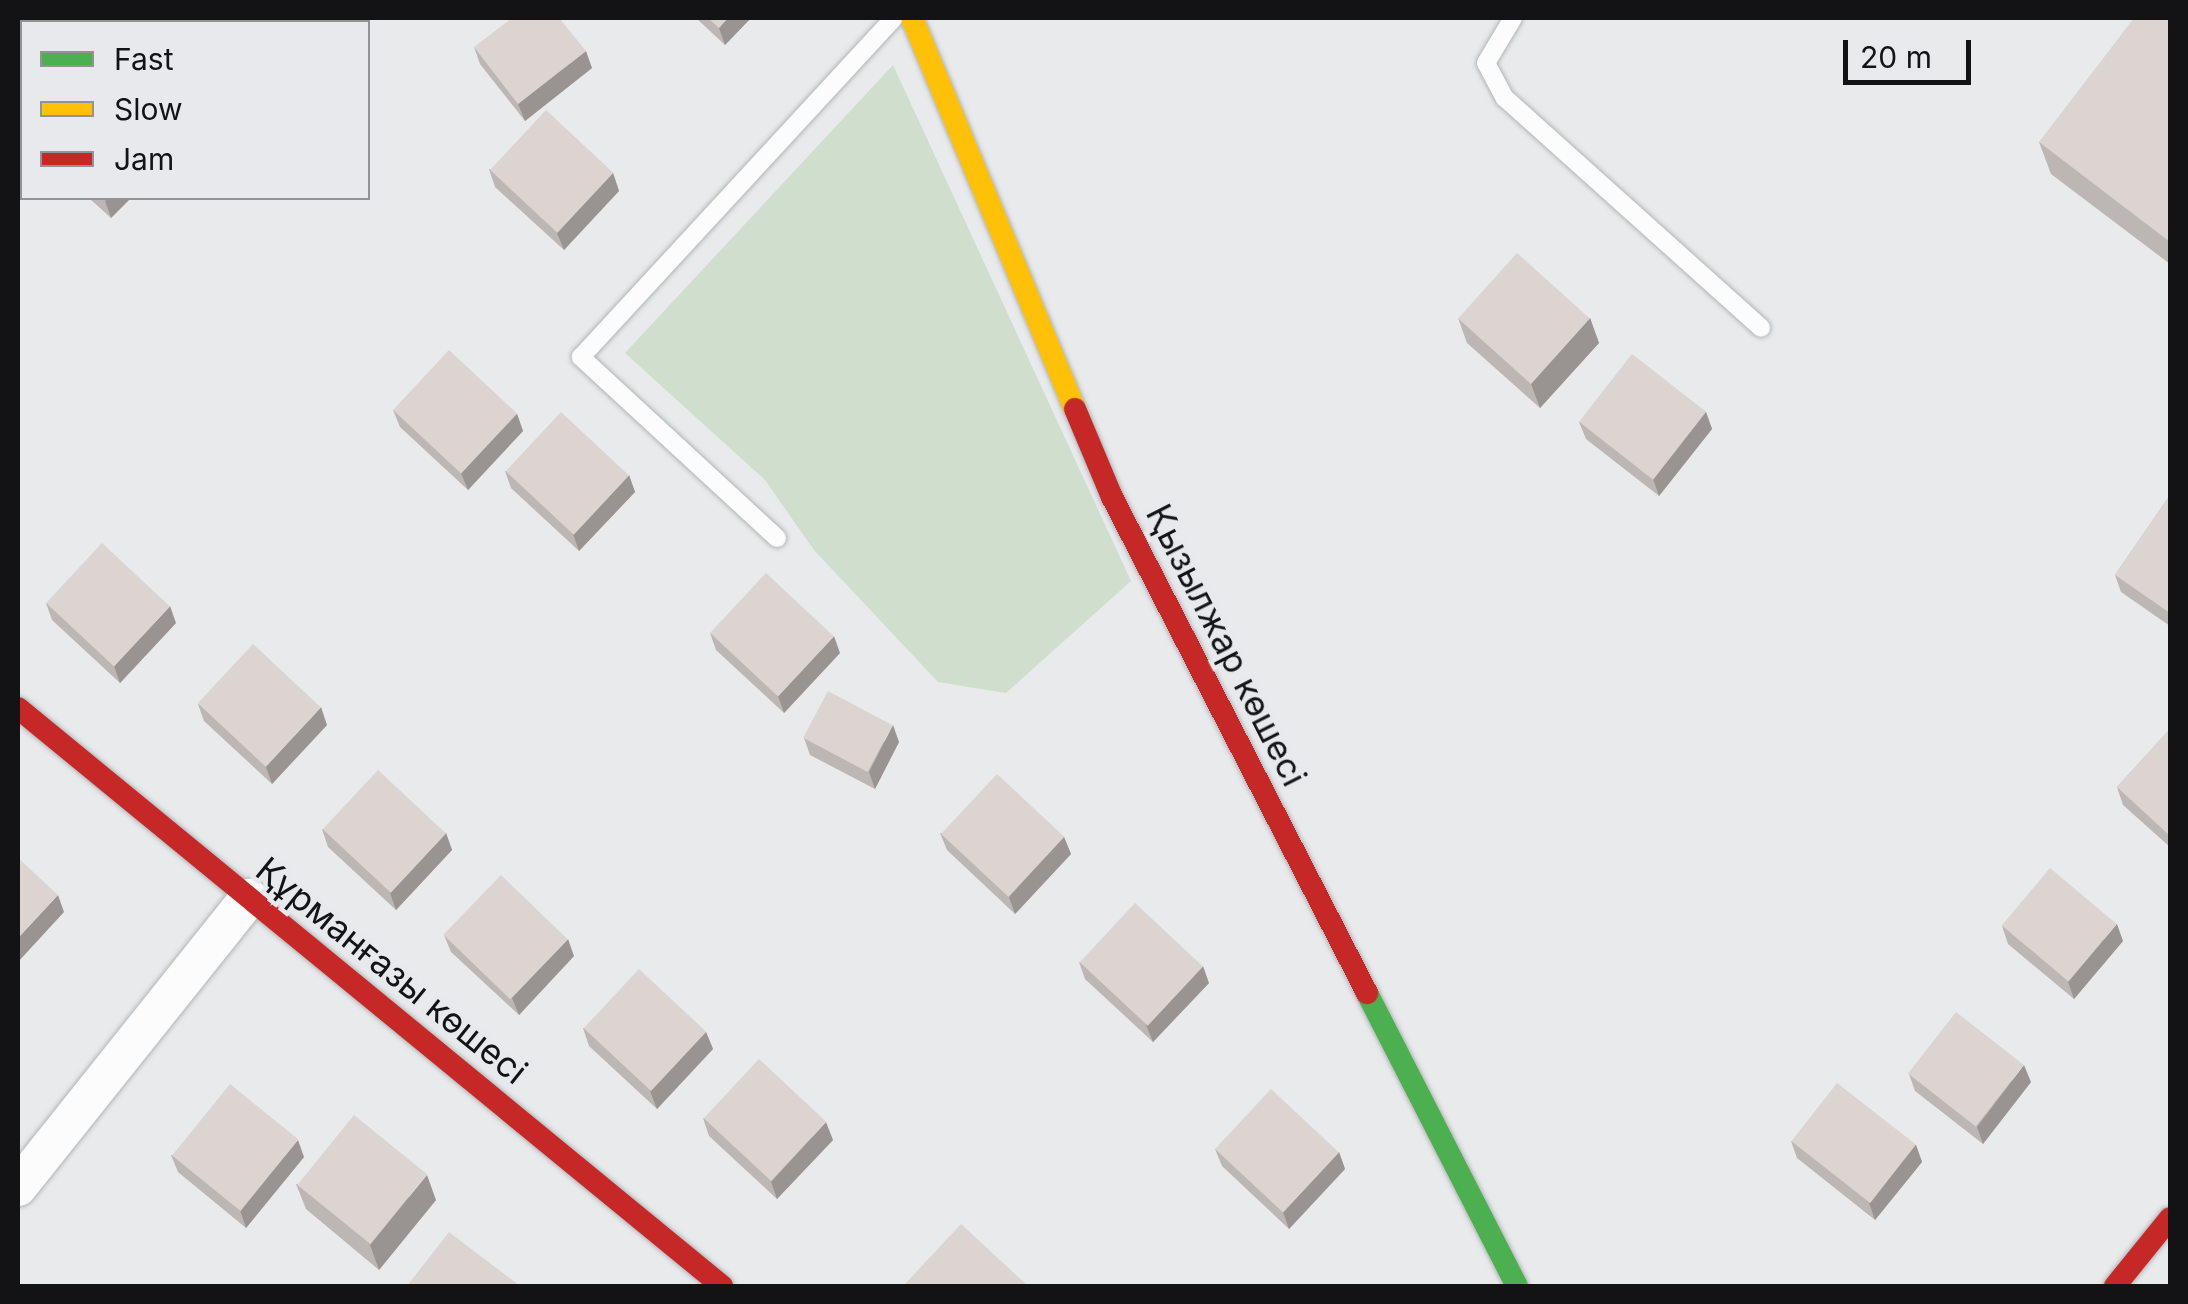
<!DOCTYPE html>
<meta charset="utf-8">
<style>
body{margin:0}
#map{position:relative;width:2188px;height:1304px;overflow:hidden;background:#e8eaec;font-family:Inter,sans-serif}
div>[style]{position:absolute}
.green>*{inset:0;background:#cfdecd}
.roads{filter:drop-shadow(0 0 2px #b3b5b6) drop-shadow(0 0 2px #b3b5b6)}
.lane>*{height:18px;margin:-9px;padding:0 9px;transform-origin:9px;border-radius:9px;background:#fcfcfc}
.street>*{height:38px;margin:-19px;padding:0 19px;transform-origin:19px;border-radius:19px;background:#fcfcfc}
.fast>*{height:22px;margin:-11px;padding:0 11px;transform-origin:11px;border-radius:11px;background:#4caf50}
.slow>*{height:22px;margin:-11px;padding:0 11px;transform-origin:11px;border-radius:11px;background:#ffc107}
.jam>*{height:22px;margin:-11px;padding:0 11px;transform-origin:11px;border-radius:11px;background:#c62828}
.wall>*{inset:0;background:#bcb6b4}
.shaded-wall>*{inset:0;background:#999492}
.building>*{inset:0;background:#dbd4d1;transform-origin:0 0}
span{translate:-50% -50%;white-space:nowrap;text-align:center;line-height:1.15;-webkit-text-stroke:9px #e7e9ed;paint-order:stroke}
.street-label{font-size:35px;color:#131315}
.frame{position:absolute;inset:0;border:20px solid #131315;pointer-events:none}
.legend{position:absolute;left:20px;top:20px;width:350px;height:180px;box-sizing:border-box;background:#e7e9ed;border:2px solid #929397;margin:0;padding:12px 18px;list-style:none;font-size:30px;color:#131315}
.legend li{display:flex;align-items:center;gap:20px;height:50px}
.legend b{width:50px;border:2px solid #929397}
.scale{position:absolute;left:1843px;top:40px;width:128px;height:45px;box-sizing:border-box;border:5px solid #131315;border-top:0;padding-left:12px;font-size:30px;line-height:35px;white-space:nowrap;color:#131315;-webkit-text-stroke:8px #e7e9ed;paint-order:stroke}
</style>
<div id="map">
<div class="green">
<div style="clip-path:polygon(893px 65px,1131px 581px,1006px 693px,938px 682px,814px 550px,765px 480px,625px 353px)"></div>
</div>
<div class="roads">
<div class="lane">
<div style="left:1513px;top:18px;width:52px;rotate:121deg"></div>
<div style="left:1486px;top:63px;width:40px;rotate:62deg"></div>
<div style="left:1505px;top:98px;width:344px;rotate:41.9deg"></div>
<div style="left:777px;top:538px;width:267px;rotate:-137.3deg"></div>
<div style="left:581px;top:357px;width:461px;rotate:-47.3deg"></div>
</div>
<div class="street">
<div style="left:18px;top:1187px;width:370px;rotate:-51.4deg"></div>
</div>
<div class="fast">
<div style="left:1367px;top:993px;width:329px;rotate:62.9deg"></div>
</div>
<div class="slow">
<div style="left:912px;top:18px;width:424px;rotate:67.4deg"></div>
</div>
<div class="jam">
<div style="left:1075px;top:409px;width:95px;rotate:67.2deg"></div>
<div style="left:1112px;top:497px;width:558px;rotate:62.79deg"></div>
<div style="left:18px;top:708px;width:911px;rotate:39.39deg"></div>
<div style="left:2115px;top:1286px;width:87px;rotate:-51deg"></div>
</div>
</div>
<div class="wall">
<div style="clip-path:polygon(696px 18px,751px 18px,725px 45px)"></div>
<div style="clip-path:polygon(2170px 18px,2170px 264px,2051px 174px,2039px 142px)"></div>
<div style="clip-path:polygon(474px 47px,592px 68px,525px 121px,480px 64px)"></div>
<div style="clip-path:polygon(489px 169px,613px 173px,619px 191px,564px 250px,495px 187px)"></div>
<div style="clip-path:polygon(89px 198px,131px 198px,111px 218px)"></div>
<div style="clip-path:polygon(1458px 318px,1590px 318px,1599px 343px,1540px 408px,1467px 343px)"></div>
<div style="clip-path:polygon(393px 410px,517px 414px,523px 431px,468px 490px,400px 427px)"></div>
<div style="clip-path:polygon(1706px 412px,1712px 429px,1659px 496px,1586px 439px,1579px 422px)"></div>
<div style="clip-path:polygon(505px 471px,629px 475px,635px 492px,579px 551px,511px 488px)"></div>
<div style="clip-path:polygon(2170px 495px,2170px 626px,2121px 592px,2115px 575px)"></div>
<div style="clip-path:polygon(46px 603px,176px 623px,120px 683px,52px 620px)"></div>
<div style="clip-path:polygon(710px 633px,840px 653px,784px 713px,716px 650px)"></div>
<div style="clip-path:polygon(198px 704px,327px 725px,272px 784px,204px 721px)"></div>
<div style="clip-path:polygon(2170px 729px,2170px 847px,2123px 805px,2117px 787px)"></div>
<div style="clip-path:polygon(804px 738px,899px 742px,875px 789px,810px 755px)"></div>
<div style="clip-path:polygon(322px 829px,446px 833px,452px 850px,396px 910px,328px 847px)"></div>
<div style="clip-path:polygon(940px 833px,1064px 837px,1071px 854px,1015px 914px,947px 850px)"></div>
<div style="clip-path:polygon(2002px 926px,2123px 941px,2074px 999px,2008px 944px)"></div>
<div style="clip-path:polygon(444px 935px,574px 956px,519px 1015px,451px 952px)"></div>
<div style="clip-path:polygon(1079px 962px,1209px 983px,1153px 1042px,1085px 979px)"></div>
<div style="clip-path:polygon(583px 1028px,706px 1032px,713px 1049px,657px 1109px,589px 1046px)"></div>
<div style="clip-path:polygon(1909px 1074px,2031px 1082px,1983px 1144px,1915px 1091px)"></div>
<div style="clip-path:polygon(703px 1118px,833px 1140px,777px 1199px,709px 1136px)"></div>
<div style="clip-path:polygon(1791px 1141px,1916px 1145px,1922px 1162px,1875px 1220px,1797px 1158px)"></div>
<div style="clip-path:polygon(1215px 1149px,1339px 1152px,1345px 1169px,1289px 1229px,1222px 1166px)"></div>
<div style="clip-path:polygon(171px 1155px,304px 1157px,246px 1228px,178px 1172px)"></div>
<div style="clip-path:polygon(296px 1184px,436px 1200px,379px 1270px,306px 1209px)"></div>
</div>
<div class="shaded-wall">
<div style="clip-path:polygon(728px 18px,751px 18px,725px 45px,719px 28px)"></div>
<div style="clip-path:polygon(586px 51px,592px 68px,525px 121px,518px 104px)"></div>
<div style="clip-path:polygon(613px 173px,619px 191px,564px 250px,557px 233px)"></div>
<div style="clip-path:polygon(108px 198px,131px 198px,111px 218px,105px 201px)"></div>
<div style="clip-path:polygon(1590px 318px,1599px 343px,1540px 408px,1531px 384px)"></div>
<div style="clip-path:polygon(1706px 412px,1712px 429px,1659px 496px,1653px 479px)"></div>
<div style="clip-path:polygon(517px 414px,523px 431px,468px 490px,461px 473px)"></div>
<div style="clip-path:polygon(629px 475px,635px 492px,579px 551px,573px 534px)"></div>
<div style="clip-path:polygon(170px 606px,176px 623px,120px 683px,114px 666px)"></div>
<div style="clip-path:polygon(834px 636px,840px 653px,784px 713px,778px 696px)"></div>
<div style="clip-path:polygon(321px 707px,327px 725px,272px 784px,266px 767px)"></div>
<div style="clip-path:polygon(893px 725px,899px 742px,875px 789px,869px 772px)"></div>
<div style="clip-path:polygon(446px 833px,452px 850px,396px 910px,390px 893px)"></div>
<div style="clip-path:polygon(1064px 837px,1071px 854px,1015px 914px,1009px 897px)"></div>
<div style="clip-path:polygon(58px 895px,64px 912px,18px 962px,18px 938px)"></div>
<div style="clip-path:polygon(2117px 924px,2123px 941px,2074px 999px,2068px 982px)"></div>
<div style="clip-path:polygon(568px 939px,574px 956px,519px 1015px,512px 998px)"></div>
<div style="clip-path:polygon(1203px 966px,1209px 983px,1153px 1042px,1146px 1025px)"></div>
<div style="clip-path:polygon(706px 1032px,713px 1049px,657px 1109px,650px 1091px)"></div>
<div style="clip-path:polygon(2024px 1065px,2031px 1082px,1983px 1144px,1977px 1127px)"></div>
<div style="clip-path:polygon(826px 1122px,833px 1140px,777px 1199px,771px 1182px)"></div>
<div style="clip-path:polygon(298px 1140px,304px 1157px,246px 1228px,240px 1210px)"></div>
<div style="clip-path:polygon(1916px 1145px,1922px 1162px,1875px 1220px,1869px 1203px)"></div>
<div style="clip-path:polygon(1339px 1152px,1345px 1169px,1289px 1229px,1283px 1212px)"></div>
<div style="clip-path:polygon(427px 1175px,436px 1200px,379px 1270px,370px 1245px)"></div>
</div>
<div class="building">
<div style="left:147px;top:18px;width:119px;height:7px"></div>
<div style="clip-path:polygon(512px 18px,559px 18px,586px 51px,518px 104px,474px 47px)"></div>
<div style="clip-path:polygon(708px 18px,728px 18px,719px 28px)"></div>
<div style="clip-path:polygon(2134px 18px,2170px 18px,2170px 242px,2039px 142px)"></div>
<div style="left:546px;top:110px;width:92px;height:82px;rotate:43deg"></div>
<div style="left:1517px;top:253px;width:98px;height:88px;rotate:42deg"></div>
<div style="left:449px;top:350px;width:93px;height:82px;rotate:43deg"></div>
<div style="left:1632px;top:354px;width:94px;height:86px;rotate:38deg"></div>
<div style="left:561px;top:412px;width:93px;height:81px;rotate:43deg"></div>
<div style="clip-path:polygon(2170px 495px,2170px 613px,2115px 575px)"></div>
<div style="left:102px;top:543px;width:93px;height:82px;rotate:43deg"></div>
<div style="left:766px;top:573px;width:93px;height:82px;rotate:43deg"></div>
<div style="left:253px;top:644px;width:93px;height:81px;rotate:43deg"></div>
<div style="left:828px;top:691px;width:73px;height:53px;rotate:28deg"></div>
<div style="clip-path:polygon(2170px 729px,2170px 836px,2117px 787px)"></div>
<div style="left:378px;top:770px;width:93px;height:81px;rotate:43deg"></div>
<div style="left:997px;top:774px;width:92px;height:82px;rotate:43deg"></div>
<div style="clip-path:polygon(18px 858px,58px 895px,18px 938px)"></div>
<div style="left:2050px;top:868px;width:87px;height:75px;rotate:40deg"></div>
<div style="left:501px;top:875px;width:93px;height:83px;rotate:44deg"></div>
<div style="left:1135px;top:903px;width:93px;height:81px;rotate:43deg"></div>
<div style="left:639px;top:969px;width:92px;height:81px;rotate:43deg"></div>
<div style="left:1956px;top:1012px;width:86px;height:78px;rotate:38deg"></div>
<div style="left:759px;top:1059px;width:92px;height:81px;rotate:43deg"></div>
<div style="left:1837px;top:1083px;width:100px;height:74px;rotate:38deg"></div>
<div style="left:230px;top:1084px;width:88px;height:92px;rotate:39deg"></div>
<div style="left:1271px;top:1089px;width:93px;height:82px;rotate:43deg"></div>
<div style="left:354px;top:1115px;width:94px;height:90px;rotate:39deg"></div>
<div style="clip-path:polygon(961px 1224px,1028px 1286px,908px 1286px,905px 1284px)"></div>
<div style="clip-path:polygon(449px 1232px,520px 1286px,407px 1286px)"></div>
</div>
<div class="street-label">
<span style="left:1227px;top:645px;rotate:63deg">Қызылжар көшесі</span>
<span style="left:392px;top:970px;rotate:39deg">Құрманғазы көшесі</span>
</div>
<div class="frame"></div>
<ul class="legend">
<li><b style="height:12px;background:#4caf50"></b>Fast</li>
<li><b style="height:12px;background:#ffc107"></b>Slow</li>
<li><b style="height:12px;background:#c62828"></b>Jam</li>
</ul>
<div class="scale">20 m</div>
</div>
